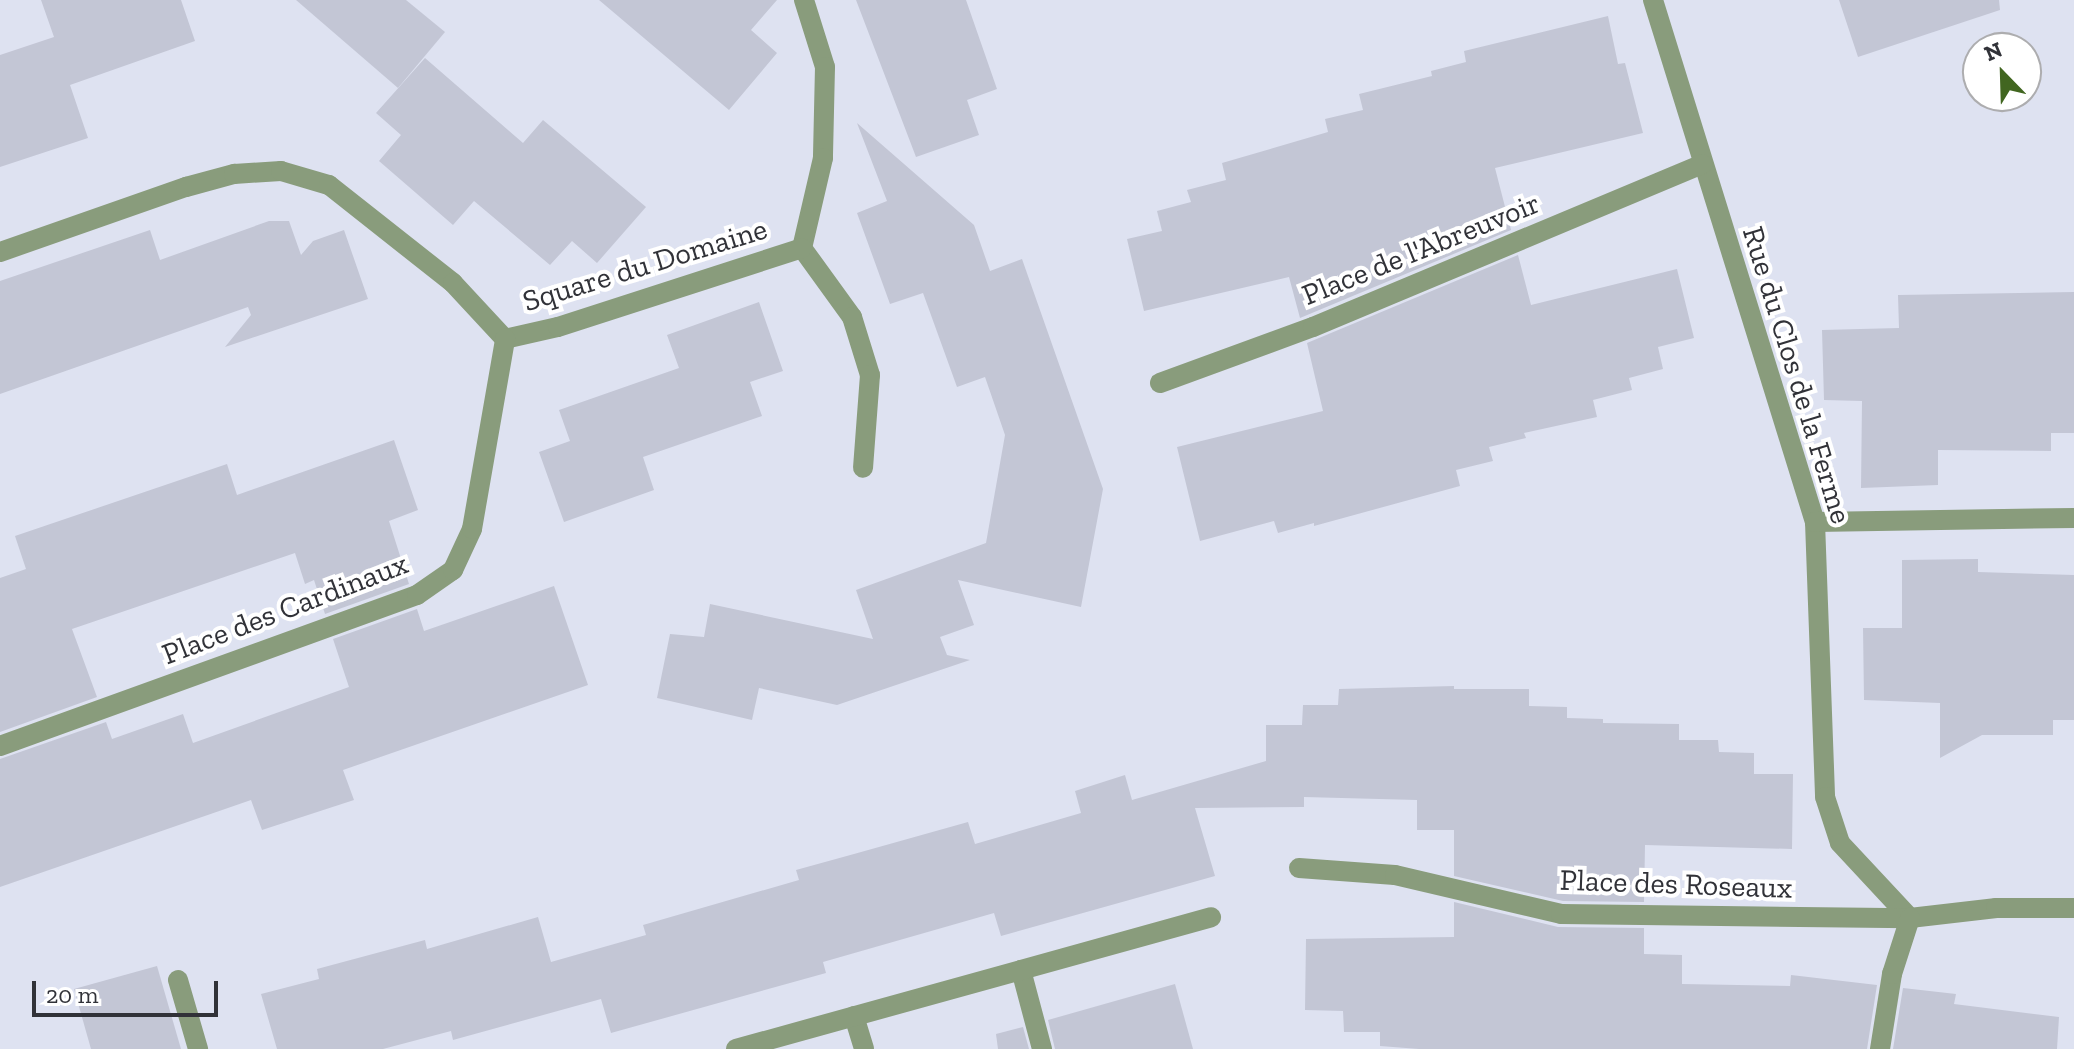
<!DOCTYPE html>
<style>
body{margin:0}
#map{position:relative;width:2074px;height:1049px;overflow:hidden;background:#dee2f1;font-family:"Zilla Slab",serif}
div>[style]{position:absolute}
.building>*{inset:0;background:#c3c6d5}
.street>*{height:20px;margin:-10px;padding:0 10px;transform-origin:10px;border-radius:10px;background:#899c7c}
span{translate:-50% -50%;white-space:nowrap;text-align:center;line-height:1.15;-webkit-text-stroke:8px #fff;paint-order:stroke}
.street-label{font-size:30px;color:#313238}
.north{position:absolute;left:1962px;top:32px;width:80px;height:80px;box-sizing:border-box;background:#fff;border:2px solid #adadaf;border-radius:50%;rotate:337deg;font-size:22px;font-weight:700;line-height:32px;text-align:center;color:#313238}
.north::after{content:'';display:block;margin:auto;width:28px;height:36px;background:#416620;clip-path:polygon(50% 0,100% 100%,50% 72%,0 100%)}
.scale{position:absolute;left:32px;top:981px;width:186px;height:36px;box-sizing:border-box;border:4px solid #313238;border-top:0;padding-left:10px;font-size:24px;line-height:28px;white-space:nowrap;color:#313238;-webkit-text-stroke:6px #fff;paint-order:stroke}
</style>
<div id="map">
<div class="building">
<div style="clip-path:polygon(41px 0,181px 0,195px 41px,70px 85px,88px 138px,0 167px,0 55px,54px 37px)"></div>
<div style="clip-path:polygon(296px 0,406px 0,445px 32px,398px 88px)"></div>
<div style="clip-path:polygon(599px 0,777px 0,751px 30px,777px 53px,729px 110px)"></div>
<div style="clip-path:polygon(856px 0,966px 0,997px 89px,967px 100px,979px 135px,916px 157px)"></div>
<div style="clip-path:polygon(1839px 0,1999px 0,2000px 10px,1858px 57px)"></div>
<div style="clip-path:polygon(1608px 16px,1618px 64px,1625px 63px,1643px 133px,1495px 168px,1511px 230px,1300px 318px,1289px 277px,1144px 311px,1127px 239px,1162px 231px,1157px 211px,1191px 202px,1187px 190px,1226px 180px,1222px 163px,1328px 132px,1325px 119px,1363px 110px,1359px 94px,1432px 76px,1431px 71px,1466px 62px,1464px 51px)"></div>
<div style="clip-path:polygon(425px 58px,523px 143px,543px 120px,646px 207px,597px 263px,572px 241px,550px 265px,474px 201px,453px 225px,379px 161px,401px 135px,376px 113px)"></div>
<div style="clip-path:polygon(857px 123px,974px 225px,990px 271px,1022px 259px,1103px 489px,1081px 607px,958px 580px,974px 625px,940px 637px,947px 655px,970px 660px,837px 705px,759px 688px,752px 720px,657px 698px,670px 634px,704px 637px,710px 604px,873px 639px,856px 590px,986px 543px,1005px 435px,985px 377px,957px 387px,923px 293px,890px 304px,857px 213px,887px 201px)"></div>
<div style="clip-path:polygon(269px 221px,289px 221px,301px 255px,313px 241px,344px 230px,368px 299px,225px 347px,251px 315px,248px 307px,0 394px,0 281px,150px 230px,160px 260px)"></div>
<div style="clip-path:polygon(1518px 255px,1531px 305px,1677px 269px,1694px 338px,1658px 347px,1663px 369px,1629px 378px,1632px 390px,1593px 400px,1597px 417px,1524px 433px,1526px 438px,1489px 447px,1493px 461px,1456px 470px,1460px 486px,1314px 526px,1314px 523px,1278px 533px,1274px 521px,1200px 541px,1177px 447px,1323px 411px,1307px 343px)"></div>
<div style="clip-path:polygon(2074px 292px,2074px 433px,2051px 433px,2051px 451px,1938px 450px,1938px 485px,1861px 488px,1862px 401px,1824px 400px,1822px 330px,1899px 328px,1898px 295px)"></div>
<div style="clip-path:polygon(759px 302px,783px 371px,750px 382px,762px 416px,643px 457px,654px 490px,564px 522px,539px 452px,570px 441px,559px 410px,679px 368px,667px 335px)"></div>
<div style="clip-path:polygon(394px 440px,418px 510px,389px 521px,409px 584px,325px 614px,314px 580px,305px 584px,295px 553px,72px 629px,97px 697px,0 732px,0 578px,26px 569px,15px 536px,227px 464px,237px 495px)"></div>
<div style="clip-path:polygon(1978px 559px,1978px 572px,2074px 575px,2074px 720px,2053px 720px,2053px 735px,1982px 735px,1940px 758px,1940px 703px,1864px 700px,1863px 628px,1902px 628px,1902px 560px)"></div>
<div style="clip-path:polygon(554px 586px,588px 685px,343px 770px,354px 800px,262px 830px,251px 800px,0 887px,0 759px,106px 722px,112px 739px,183px 714px,193px 743px,349px 687px,333px 639px,417px 609px,424px 631px)"></div>
<div style="clip-path:polygon(1454px 686px,1454px 689px,1529px 689px,1529px 706px,1567px 707px,1567px 718px,1603px 719px,1603px 723px,1679px 724px,1679px 740px,1718px 740px,1719px 752px,1754px 753px,1754px 774px,1793px 774px,1792px 849px,1645px 845px,1644px 902px,1563px 901px,1454px 876px,1454px 830px,1417px 830px,1417px 800px,1304px 797px,1304px 807px,1195px 808px,1215px 876px,1001px 936px,994px 913px,823px 962px,826px 973px,611px 1033px,601px 999px,453px 1040px,451px 1031px,383px 1049px,277px 1049px,261px 994px,319px 979px,317px 969px,425px 940px,427px 949px,538px 917px,551px 962px,646px 935px,643px 925px,799px 880px,796px 870px,854px 854px,968px 822px,975px 844px,1081px 813px,1075px 791px,1125px 775px,1132px 800px,1266px 761px,1266px 725px,1302px 725px,1303px 705px,1338px 705px,1339px 689px)"></div>
<div style="clip-path:polygon(1454px 902px,1558px 927px,1644px 928px,1644px 954px,1682px 955px,1682px 984px,1790px 986px,1791px 975px,1877px 985px,1867px 1049px,1419px 1049px,1380px 1046px,1380px 1032px,1344px 1032px,1343px 1011px,1305px 1010px,1306px 939px,1454px 937px)"></div>
<div style="clip-path:polygon(157px 966px,181px 1049px,91px 1049px,74px 989px)"></div>
<div style="clip-path:polygon(1175px 984px,1193px 1049px,1055px 1049px,1048px 1020px)"></div>
<div style="clip-path:polygon(1903px 988px,1956px 994px,1954px 1004px,2059px 1017px,2057px 1049px,1893px 1049px)"></div>
<div style="clip-path:polygon(1023px 1027px,1029px 1049px,998px 1049px,996px 1034px)"></div>
</div>
<div class="street">
<div style="left:804px;top:0;width:70px;rotate:72.6deg"></div>
<div style="left:825px;top:67px;width:91px;rotate:91.3deg"></div>
<div style="left:823px;top:158px;width:92px;rotate:103.1deg"></div>
<div style="left:802px;top:248px;width:85px;rotate:54.1deg"></div>
<div style="left:852px;top:317px;width:61px;rotate:72.8deg"></div>
<div style="left:870px;top:375px;width:93px;rotate:94.3deg"></div>
<div style="left:1653px;top:0;width:547px;rotate:72.76deg"></div>
<div style="left:1815px;top:522px;width:275px;rotate:87.9deg"></div>
<div style="left:1825px;top:797px;width:48px;rotate:71.9deg"></div>
<div style="left:1840px;top:843px;width:103px;rotate:47deg"></div>
<div style="left:0;top:252px;width:197px;rotate:-19.3deg"></div>
<div style="left:186px;top:187px;width:50px;rotate:-15.2deg"></div>
<div style="left:234px;top:174px;width:47px;rotate:-3.7deg"></div>
<div style="left:281px;top:171px;width:50px;rotate:16.3deg"></div>
<div style="left:329px;top:185px;width:158px;rotate:38.3deg"></div>
<div style="left:453px;top:283px;width:76px;rotate:47.1deg"></div>
<div style="left:505px;top:339px;width:54px;rotate:-12.8deg"></div>
<div style="left:558px;top:327px;width:256px;rotate:-17.9deg"></div>
<div style="left:1160px;top:383px;width:163px;rotate:-20.1deg"></div>
<div style="left:1313px;top:327px;width:422px;rotate:-22.7deg"></div>
<div style="left:1815px;top:522px;width:259px;rotate:-0.9deg"></div>
<div style="left:0;top:746px;width:443px;rotate:-19.9deg"></div>
<div style="left:417px;top:595px;width:44px;rotate:-34.8deg"></div>
<div style="left:453px;top:570px;width:45px;rotate:-65.1deg"></div>
<div style="left:472px;top:529px;width:193px;rotate:-80.1deg"></div>
<div style="left:1299px;top:868px;width:96px;rotate:4.2deg"></div>
<div style="left:1395px;top:875px;width:171px;rotate:13.2deg"></div>
<div style="left:1561px;top:914px;width:349px;rotate:0.7deg"></div>
<div style="left:1910px;top:918px;width:87px;rotate:-6.6deg"></div>
<div style="left:1996px;top:908px;width:78px"></div>
<div style="left:1021px;top:970px;width:82px;rotate:75.1deg"></div>
<div style="left:178px;top:980px;width:72px;rotate:73.8deg"></div>
<div style="left:854px;top:1016px;width:34px;rotate:73deg"></div>
<div style="left:736px;top:1049px;width:493px;rotate:-15.5deg"></div>
<div style="left:1880px;top:1049px;width:76px;rotate:-80.9deg"></div>
<div style="left:1892px;top:974px;width:59px;rotate:-72.2deg"></div>
</div>
<div class="street-label">
<span style="left:1421px;top:249px;rotate:-22deg">Place de l'Abreuvoir</span>
<span style="left:645px;top:265px;rotate:-17deg">Square du Domaine</span>
<span style="left:1797px;top:375px;rotate:73deg">Rue du Clos de la Ferme</span>
<span style="left:285px;top:609px;rotate:-21deg">Place des Cardinaux</span>
<span style="left:1676px;top:884px;rotate:2deg">Place des Roseaux</span>
</div>
<div class="north">N</div>
<div class="scale">20 m</div>
</div>
